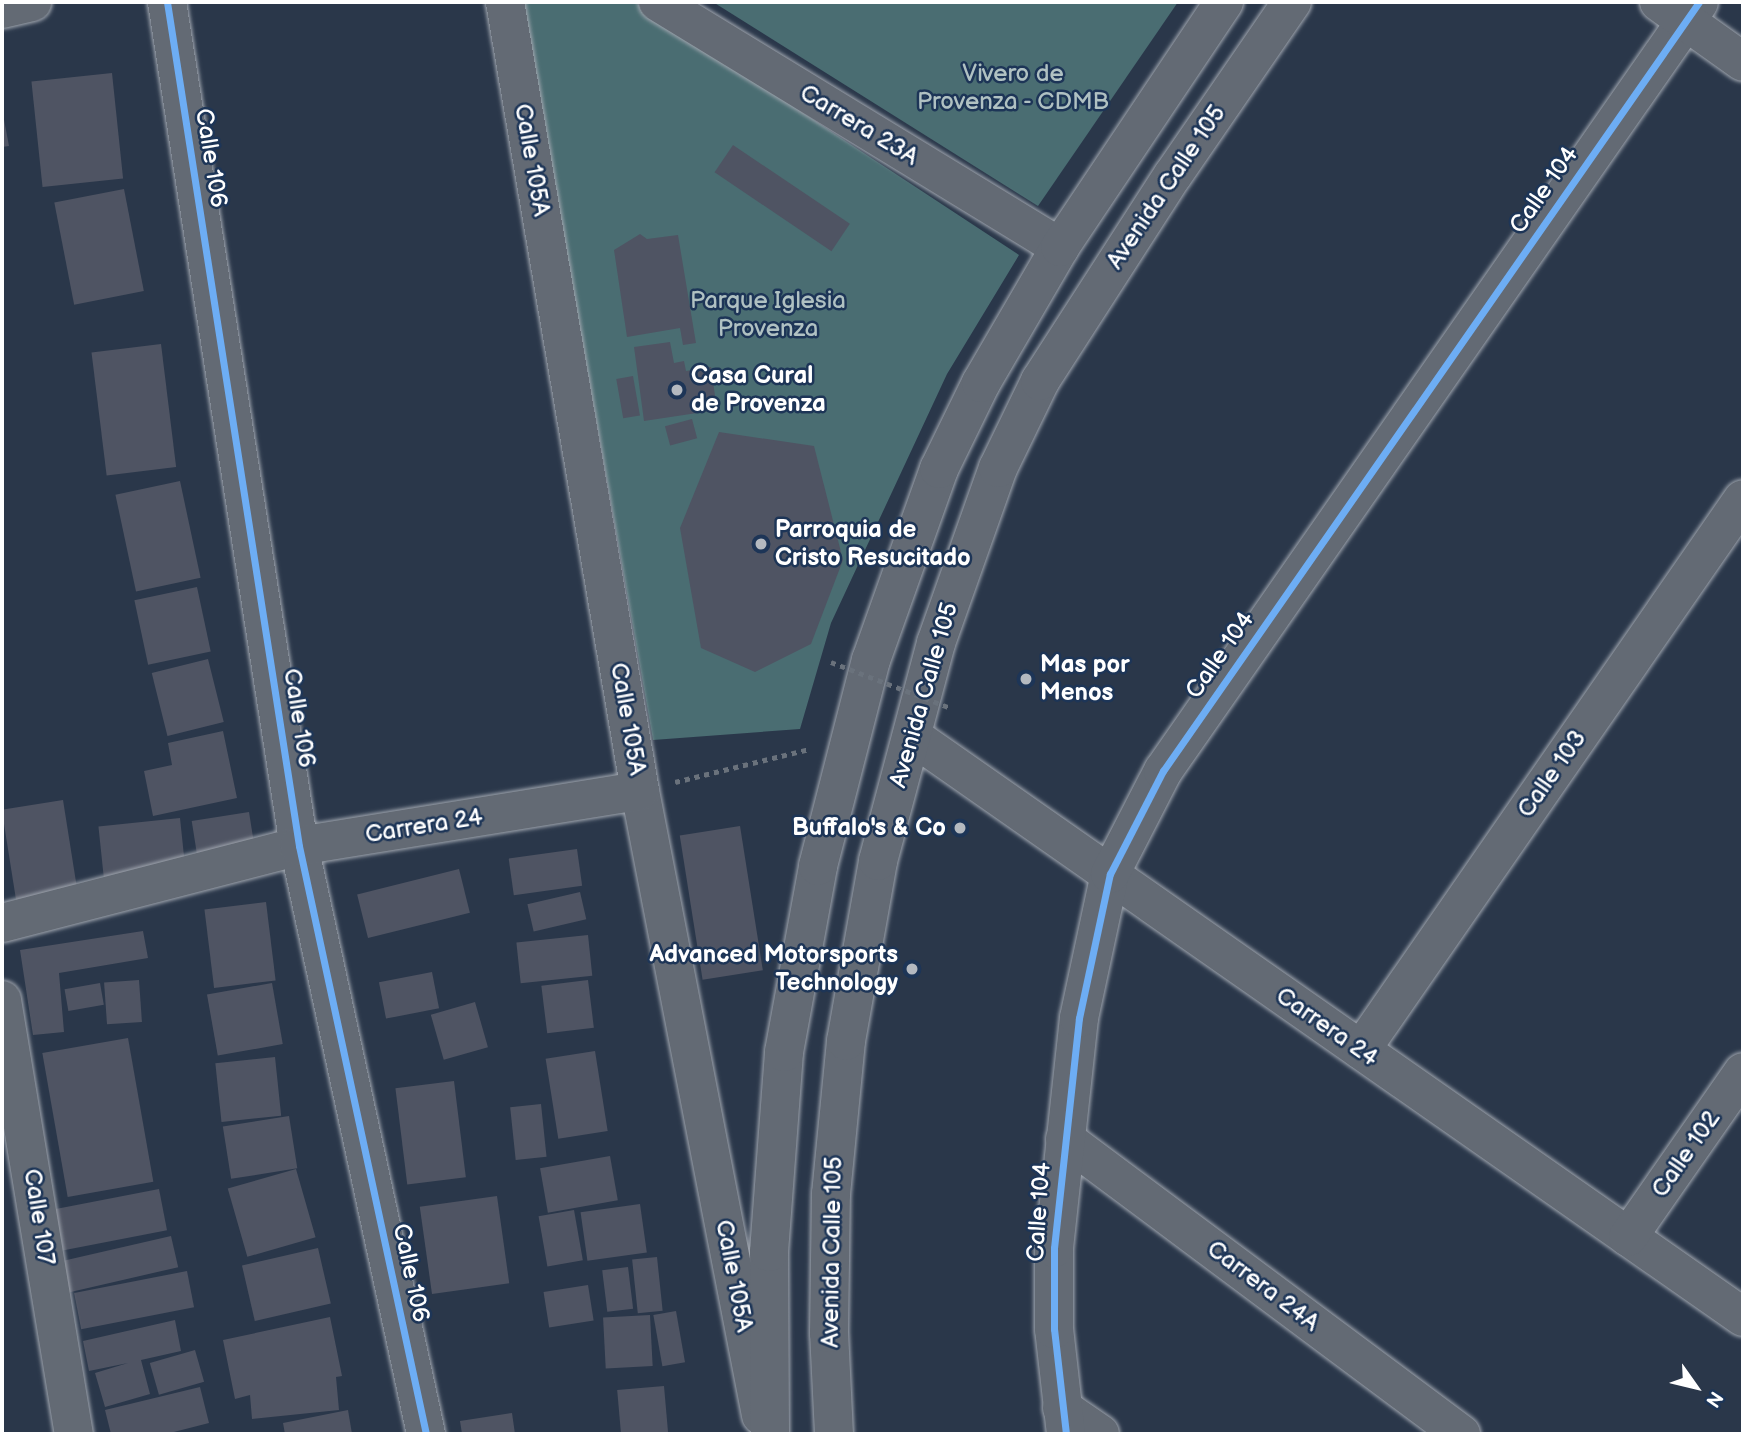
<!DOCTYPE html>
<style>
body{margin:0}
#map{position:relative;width:1745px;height:1436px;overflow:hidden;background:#2a374a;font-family:"Balsamiq Sans",sans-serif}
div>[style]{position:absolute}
.green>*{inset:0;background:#4a6d72}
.building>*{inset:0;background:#4f5463;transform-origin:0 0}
.path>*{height:4.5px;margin-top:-2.25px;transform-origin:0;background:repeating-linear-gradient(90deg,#6a727c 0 5px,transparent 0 10px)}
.roads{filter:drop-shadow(0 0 2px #9fa5ae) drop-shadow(0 0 2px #9fa5ae)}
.street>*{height:38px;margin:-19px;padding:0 19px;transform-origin:19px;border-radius:19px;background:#636a74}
.secondary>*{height:38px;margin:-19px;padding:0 19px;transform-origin:19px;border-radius:19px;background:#636a74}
.path-bridge>*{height:4.5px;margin-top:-2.25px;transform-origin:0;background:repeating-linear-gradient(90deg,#6a727c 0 5px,transparent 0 10px)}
.cycleway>*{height:7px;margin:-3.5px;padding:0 3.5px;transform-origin:3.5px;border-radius:3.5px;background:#6dadf4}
.dots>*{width:19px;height:19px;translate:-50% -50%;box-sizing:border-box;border:4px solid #1d3557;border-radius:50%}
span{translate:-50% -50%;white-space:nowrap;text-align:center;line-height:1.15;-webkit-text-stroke:5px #1d3557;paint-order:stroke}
.park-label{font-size:24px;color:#b0c1c2}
.street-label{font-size:24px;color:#fff}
.poi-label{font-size:24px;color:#fff;font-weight:700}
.left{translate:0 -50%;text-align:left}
.right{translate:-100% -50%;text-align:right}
.frame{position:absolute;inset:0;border:4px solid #fff;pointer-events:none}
.north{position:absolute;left:1661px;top:1352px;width:70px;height:70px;-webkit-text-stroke:5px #1d3557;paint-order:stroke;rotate:124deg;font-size:19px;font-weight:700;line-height:28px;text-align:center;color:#fff}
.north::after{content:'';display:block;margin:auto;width:24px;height:32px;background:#fff;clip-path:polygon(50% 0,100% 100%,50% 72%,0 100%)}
</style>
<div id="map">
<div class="green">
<div style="clip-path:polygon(522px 2px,634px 2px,1019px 255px,947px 374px,831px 623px,800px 729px,653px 740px)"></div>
<div style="clip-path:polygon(713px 2px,1178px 2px,1038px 206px)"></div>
</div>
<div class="building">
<div style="left:112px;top:73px;width:106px;height:81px;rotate:84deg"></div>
<div style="clip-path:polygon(2px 109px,9px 146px,2px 147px)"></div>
<div style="left:733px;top:145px;width:141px;height:33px;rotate:34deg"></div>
<div style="left:124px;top:189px;width:104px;height:71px;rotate:79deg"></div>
<div style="clip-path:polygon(640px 234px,647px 239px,678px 235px,696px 343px,683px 345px,680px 328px,627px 337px,614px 250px)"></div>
<div style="clip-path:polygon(670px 342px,674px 363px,684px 361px,686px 371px,711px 367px,717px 410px,644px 421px,634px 347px)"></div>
<div style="left:161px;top:344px;width:124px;height:70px;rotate:83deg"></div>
<div style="left:633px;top:376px;width:40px;height:17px;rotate:80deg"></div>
<div style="left:692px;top:419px;width:20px;height:28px;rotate:75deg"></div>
<div style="clip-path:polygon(719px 432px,814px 446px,843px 560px,811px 644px,755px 672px,701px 648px,680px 528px)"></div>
<div style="left:180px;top:481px;width:99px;height:66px;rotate:78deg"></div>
<div style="left:197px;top:587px;width:66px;height:64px;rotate:78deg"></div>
<div style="left:208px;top:659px;width:65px;height:58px;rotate:76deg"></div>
<div style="clip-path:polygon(223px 731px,237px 798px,153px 816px,144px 771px,172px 765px,168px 743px)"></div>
<div style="left:63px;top:800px;width:93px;height:62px;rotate:81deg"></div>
<div style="left:249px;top:812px;width:45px;height:58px;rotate:81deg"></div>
<div style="left:180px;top:818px;width:54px;height:82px;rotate:84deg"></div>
<div style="left:740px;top:826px;width:146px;height:61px;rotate:81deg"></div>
<div style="left:577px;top:849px;width:37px;height:69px;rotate:82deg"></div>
<div style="left:459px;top:869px;width:45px;height:105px;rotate:76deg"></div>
<div style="left:580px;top:892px;width:28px;height:54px;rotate:77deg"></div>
<div style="left:266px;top:902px;width:79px;height:62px;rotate:83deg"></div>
<div style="clip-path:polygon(143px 931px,148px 958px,59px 973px,64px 1032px,33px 1035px,20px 950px)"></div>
<div style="left:588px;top:935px;width:41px;height:72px;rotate:84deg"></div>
<div style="left:432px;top:972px;width:37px;height:54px;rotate:79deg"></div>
<div style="left:139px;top:980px;width:42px;height:35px;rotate:86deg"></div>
<div style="left:588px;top:980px;width:48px;height:47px;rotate:83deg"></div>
<div style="left:100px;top:983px;width:22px;height:36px;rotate:80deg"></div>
<div style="left:272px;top:983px;width:62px;height:66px;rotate:80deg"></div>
<div style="left:475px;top:1002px;width:47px;height:46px;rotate:74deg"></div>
<div style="left:128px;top:1038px;width:146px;height:87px;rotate:80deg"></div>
<div style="left:595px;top:1051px;width:81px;height:50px;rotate:81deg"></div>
<div style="left:275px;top:1057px;width:59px;height:60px;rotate:84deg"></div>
<div style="left:454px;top:1081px;width:97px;height:59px;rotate:83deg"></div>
<div style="left:541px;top:1104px;width:53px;height:31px;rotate:84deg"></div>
<div style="left:289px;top:1116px;width:53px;height:67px;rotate:81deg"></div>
<div style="left:610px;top:1156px;width:45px;height:71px;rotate:80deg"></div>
<div style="left:296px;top:1169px;width:71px;height:71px;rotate:74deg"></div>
<div style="left:159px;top:1189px;width:42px;height:113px;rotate:79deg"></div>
<div style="left:497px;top:1196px;width:88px;height:78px;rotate:82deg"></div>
<div style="left:640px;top:1204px;width:49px;height:60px;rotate:82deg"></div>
<div style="left:574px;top:1210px;width:51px;height:36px;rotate:80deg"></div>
<div style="left:171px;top:1236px;width:32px;height:117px;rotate:77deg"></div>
<div style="left:318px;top:1248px;width:57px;height:78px;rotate:77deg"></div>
<div style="left:657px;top:1257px;width:54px;height:25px;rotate:84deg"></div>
<div style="left:628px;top:1267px;width:42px;height:26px;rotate:83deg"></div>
<div style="left:187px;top:1271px;width:37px;height:115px;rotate:79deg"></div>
<div style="left:588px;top:1285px;width:36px;height:45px;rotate:81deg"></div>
<div style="left:676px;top:1311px;width:52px;height:23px;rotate:80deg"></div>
<div style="left:650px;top:1315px;width:51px;height:47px;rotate:87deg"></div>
<div style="clip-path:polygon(330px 1317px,342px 1376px,336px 1377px,339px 1410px,252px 1419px,250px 1395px,235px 1399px,223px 1340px)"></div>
<div style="clip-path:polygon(175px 1320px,181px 1351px,141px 1360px,150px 1394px,105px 1407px,95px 1373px,128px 1363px,89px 1371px,83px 1341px)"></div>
<div style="left:195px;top:1350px;width:33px;height:47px;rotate:74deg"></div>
<div style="left:664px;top:1386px;width:48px;height:47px;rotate:85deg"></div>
<div style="clip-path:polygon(200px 1387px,209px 1423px,166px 1434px,111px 1434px,105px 1410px)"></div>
<div style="clip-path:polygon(348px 1410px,352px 1434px,285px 1434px,283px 1423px)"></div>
<div style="clip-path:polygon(512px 1413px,515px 1434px,462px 1434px,460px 1421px)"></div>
</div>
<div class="path">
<div style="left:675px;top:782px;width:138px;rotate:-13.8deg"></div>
</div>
<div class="roads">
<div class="street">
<div style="left:167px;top:2px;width:854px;rotate:81.11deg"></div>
<div style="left:299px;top:846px;width:602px;rotate:77.81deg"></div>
<div style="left:505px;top:2px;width:800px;rotate:80.29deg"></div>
<div style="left:640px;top:791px;width:636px;rotate:79.03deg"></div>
<div style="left:658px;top:2px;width:471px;rotate:31.4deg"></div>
<div style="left:2px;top:9px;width:31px;rotate:-13deg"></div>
<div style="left:912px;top:736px;width:1014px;rotate:34.96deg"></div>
<div style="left:2px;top:923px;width:307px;rotate:-14.5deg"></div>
<div style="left:299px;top:846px;width:345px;rotate:-9.2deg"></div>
<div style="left:2px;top:1000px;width:440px;rotate:80.6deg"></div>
<div style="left:1361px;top:1050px;width:670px;rotate:-55.27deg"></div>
<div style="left:1065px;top:1139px;width:494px;rotate:36.7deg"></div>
<div style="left:1628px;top:1237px;width:201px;rotate:-55.1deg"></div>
<div style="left:1062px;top:1408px;width:46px;rotate:34.4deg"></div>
<div style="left:1066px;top:1434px;width:106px;rotate:-96.5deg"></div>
<div style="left:1054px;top:1329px;width:81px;rotate:-90deg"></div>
<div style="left:1054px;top:1248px;width:231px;rotate:-83.8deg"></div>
<div style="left:1079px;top:1018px;width:147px;rotate:-77.9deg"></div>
<div style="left:1110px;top:874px;width:116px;rotate:-62.8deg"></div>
<div style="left:1163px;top:771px;width:937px;rotate:-55.12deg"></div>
</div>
<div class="secondary">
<div style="left:1659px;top:2px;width:103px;rotate:35.5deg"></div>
<div style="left:770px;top:1434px;width:182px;rotate:-90.3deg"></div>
<div style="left:769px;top:1252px;width:201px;rotate:-85.7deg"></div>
<div style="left:784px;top:1052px;width:189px;rotate:-79.6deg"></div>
<div style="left:818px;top:866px;width:213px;rotate:-75.6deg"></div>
<div style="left:871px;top:660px;width:203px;rotate:-70.4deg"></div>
<div style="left:939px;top:469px;width:96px;rotate:-64deg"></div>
<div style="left:981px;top:383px;width:157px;rotate:-59.8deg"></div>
<div style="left:1060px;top:247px;width:295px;rotate:-56.2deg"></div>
<div style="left:834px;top:1434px;width:101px;rotate:-92.8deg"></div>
<div style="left:829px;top:1333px;width:139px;rotate:-89.2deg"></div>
<div style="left:831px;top:1194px;width:154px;rotate:-84.4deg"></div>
<div style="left:846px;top:1041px;width:183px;rotate:-79.9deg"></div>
<div style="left:878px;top:861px;width:226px;rotate:-75.1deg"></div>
<div style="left:936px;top:643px;width:186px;rotate:-70.5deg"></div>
<div style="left:998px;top:468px;width:97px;rotate:-64.2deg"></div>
<div style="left:1040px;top:381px;width:245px;rotate:-57.2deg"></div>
<div style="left:1173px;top:175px;width:210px;rotate:-55.5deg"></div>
</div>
</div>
<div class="path-bridge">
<div style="left:831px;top:662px;width:129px;rotate:21deg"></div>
</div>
<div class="cycleway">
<div style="left:167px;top:2px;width:854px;rotate:81.11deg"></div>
<div style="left:299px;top:846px;width:602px;rotate:77.81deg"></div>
<div style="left:1066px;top:1434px;width:106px;rotate:-96.5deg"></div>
<div style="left:1054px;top:1329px;width:81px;rotate:-90deg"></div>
<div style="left:1054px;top:1248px;width:231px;rotate:-83.8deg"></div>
<div style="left:1079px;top:1018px;width:147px;rotate:-77.9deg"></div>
<div style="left:1110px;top:874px;width:116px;rotate:-62.8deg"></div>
<div style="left:1163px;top:771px;width:937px;rotate:-55.12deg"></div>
</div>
<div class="dots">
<div style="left:677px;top:390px;background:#b4b9c0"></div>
<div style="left:761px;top:544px;background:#b4b9c0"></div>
<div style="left:1026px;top:679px;background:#b4b9c0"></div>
<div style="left:960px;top:828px;background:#b4b9c0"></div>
<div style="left:912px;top:969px;background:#b4b9c0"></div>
</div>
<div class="park-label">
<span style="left:1013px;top:88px">Vivero de<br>Provenza - CDMB</span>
<span style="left:768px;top:315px">Parque Iglesia<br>Provenza</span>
</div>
<div class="street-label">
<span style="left:859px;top:125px;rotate:31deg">Carrera 23A</span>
<span style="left:211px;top:158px;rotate:81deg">Calle 106</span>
<span style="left:532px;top:160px;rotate:80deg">Calle 105A</span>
<span style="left:1166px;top:187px;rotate:-56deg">Avenida Calle 105</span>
<span style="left:1544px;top:190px;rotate:-55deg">Calle 104</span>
<span style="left:1220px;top:655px;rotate:-55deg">Calle 104</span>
<span style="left:924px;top:695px;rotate:-74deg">Avenida Calle 105</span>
<span style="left:299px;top:718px;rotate:81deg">Calle 106</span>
<span style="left:628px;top:719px;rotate:80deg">Calle 105A</span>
<span style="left:1552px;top:774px;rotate:-55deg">Calle 103</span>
<span style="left:424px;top:826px;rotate:-9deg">Carrera 24</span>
<span style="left:1327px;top:1027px;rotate:35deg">Carrera 24</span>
<span style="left:1686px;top:1154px;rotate:-55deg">Calle 102</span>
<span style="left:1039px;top:1212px;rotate:-86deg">Calle 104</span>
<span style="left:39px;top:1217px;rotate:81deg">Calle 107</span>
<span style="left:832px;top:1252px;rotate:-89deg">Avenida Calle 105</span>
<span style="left:411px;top:1273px;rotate:78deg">Calle 106</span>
<span style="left:734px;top:1276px;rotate:79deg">Calle 105A</span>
<span style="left:1263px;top:1286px;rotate:37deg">Carrera 24A</span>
</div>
<div class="poi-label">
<span class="left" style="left:691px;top:390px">Casa Cural<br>de Provenza</span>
<span class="left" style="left:775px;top:544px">Parroquia de<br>Cristo Resucitado</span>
<span class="left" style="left:1040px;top:679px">Mas por<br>Menos</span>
<span class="right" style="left:946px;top:828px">Buffalo's &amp; Co</span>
<span class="right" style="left:898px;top:969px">Advanced Motorsports<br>Technology</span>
</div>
<div class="frame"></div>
<div class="north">N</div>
</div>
